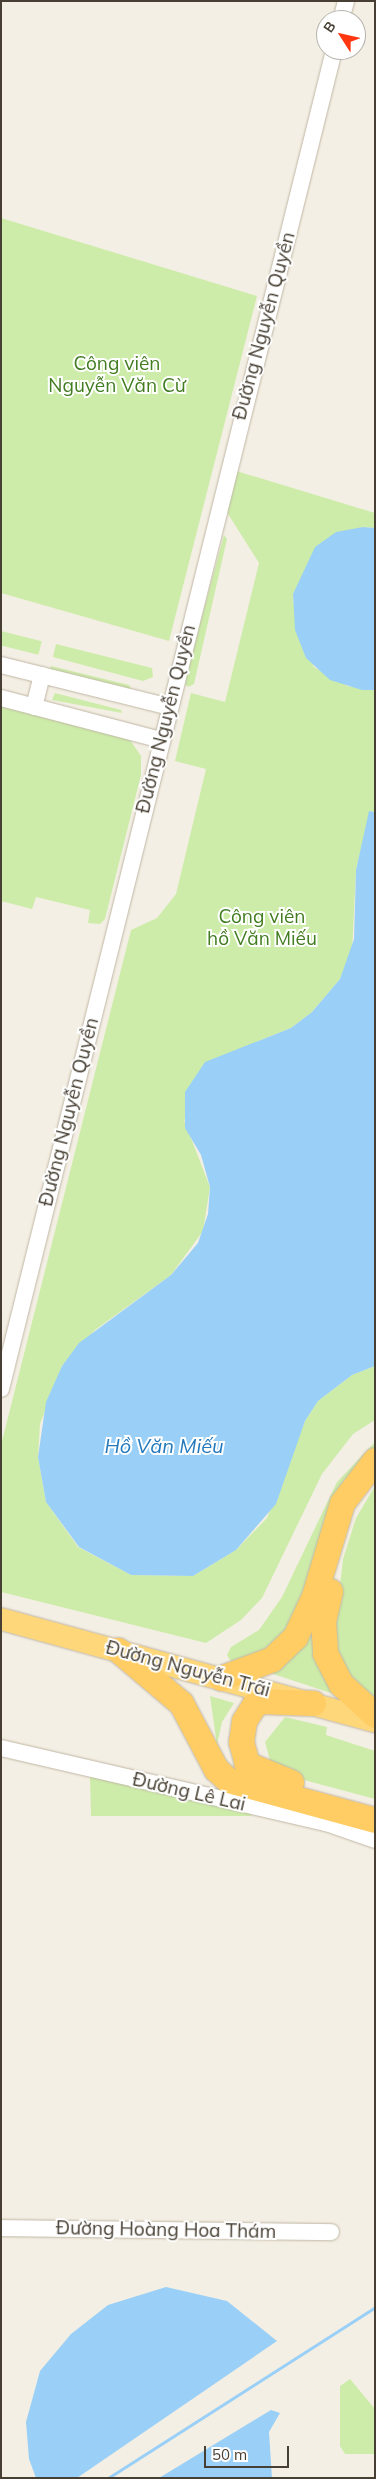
<!DOCTYPE html>
<meta charset="utf-8">
<style>
body{margin:0}
#map{position:relative;width:376px;height:2479px;overflow:hidden;background:#f4efe4;font-family:Mulish,sans-serif}
div>[style]{position:absolute}
.green>*{inset:0;background:#cdeca9;transform-origin:0 0}
.water>*{inset:0;background:#9ad0f7}
.stream>*{height:3px;margin:-1.5px;padding:0 1.5px;transform-origin:1.5px;border-radius:1.5px;background:#9ad0f7}
.roads{filter:drop-shadow(0 0 1px #c0b7a6) drop-shadow(0 0 1px #c0b7a6)}
.tertiary>*{height:16px;margin:-8px;padding:0 8px;transform-origin:8px;border-radius:8px;background:#fff}
.trunk>*{height:22px;margin:-11px;padding:0 11px;transform-origin:11px;border-radius:11px;background:#ffd77b}
.motorway>*{height:25px;margin:-12.5px;padding:0 12.5px;transform-origin:12.5px;border-radius:12.5px;background:#ffcd64}
span{translate:-50% -50%;white-space:nowrap;text-align:center;line-height:1.15;-webkit-text-stroke:4px #fff;paint-order:stroke}
.street-label{font-size:19px;color:#473f33}
.park-label{font-size:19px;color:#437d21}
.water-label{font-size:20px;color:#2379bc;font-style:italic}
.frame{position:absolute;inset:0;border:2px solid #473f33;pointer-events:none}
.north{position:absolute;left:316px;top:10px;width:50px;height:50px;box-sizing:border-box;background:#fff;border:1px solid #b5b2ad;border-radius:50%;rotate:305deg;font-size:14px;font-weight:700;line-height:20px;text-align:center;color:#473f33}
.north::after{content:'';display:block;margin:auto;width:18px;height:22px;background:#ff3710;clip-path:polygon(50% 0,100% 100%,50% 72%,0 100%)}
.scale{position:absolute;left:204px;top:2446px;width:85px;height:22px;box-sizing:border-box;border:2px solid #473f33;border-top:0;padding-left:6px;font-size:15px;line-height:18px;white-space:nowrap;color:#473f33;-webkit-text-stroke:4px #fff;paint-order:stroke}
</style>
<div id="map">
<div class="green">
<div style="clip-path:polygon(1px 218px,257px 296px,169px 641px,1px 593px)"></div>
<div style="clip-path:polygon(233px 470px,375px 513px,375px 528px,363px 527px,293px 594px,296px 630px,314px 667px,347px 686px,375px 690px,375px 812px,370px 811px,356px 870px,352px 953px,340px 979px,312px 1012px,291px 1028px,256px 1042px,184px 1120px,210px 1187px,203px 1231px,171px 1275px,95px 1330px,62px 1366px,40px 1424px,38px 1457px,46px 1502px,78px 1547px,131px 1575px,193px 1576px,236px 1550px,267px 1518px,305px 1421px,318px 1401px,352px 1375px,375px 1366px,375px 1420px,353px 1434px,322px 1474px,262px 1598px,241px 1620px,206px 1643px,1px 1592px,1px 1445px,131px 930px,157px 918px,176px 894px,206px 769px,175px 761px,191px 693px,225px 702px,259px 563px,223px 506px)"></div>
<div style="clip-path:polygon(224px 535px,227px 539px,194px 684px,188px 687px,184px 683px)"></div>
<div style="left:1px;top:631px;width:42px;height:14px;rotate:14deg"></div>
<div style="clip-path:polygon(56px 644px,152px 668px,153px 677px,143px 681px,53px 657px)"></div>
<div style="clip-path:polygon(51px 666px,129px 685px,132px 690px,49px 673px)"></div>
<div style="clip-path:polygon(55px 693px,121px 710px,122px 713px,52px 700px)"></div>
<div style="clip-path:polygon(1px 703px,128px 737px,141px 756px,141px 775px,105px 919px,100px 924px,88px 923px,90px 910px,36px 897px,32px 909px,1px 901px)"></div>
<div style="clip-path:polygon(375px 1442px,375px 1452px,321px 1548px,282px 1643px,236px 1663px,230px 1660px,227px 1655px,231px 1647px,259px 1630px,282px 1597px,337px 1482px)"></div>
<div style="clip-path:polygon(375px 1486px,375px 1701px,366px 1699px,332px 1656px,343px 1559px,356px 1518px)"></div>
<div style="clip-path:polygon(310px 1628px,340px 1696px,264px 1671px)"></div>
<div style="clip-path:polygon(210px 1696px,234px 1703px,222px 1722px,217px 1745px)"></div>
<div style="clip-path:polygon(285px 1717px,327px 1727px,326px 1735px,375px 1751px,375px 1799px,289px 1776px,271px 1764px,265px 1742px)"></div>
<div style="clip-path:polygon(90px 1776px,251px 1812px,251px 1816px,91px 1816px)"></div>
<div style="clip-path:polygon(350px 2379px,375px 2409px,375px 2454px,345px 2454px,340px 2446px,340px 2386px)"></div>
</div>
<div class="water">
<div style="clip-path:polygon(363px 527px,375px 528px,375px 690px,362px 690px,330px 680px,306px 658px,295px 630px,293px 594px,315px 547px,336px 532px)"></div>
<div style="clip-path:polygon(369px 811px,375px 812px,375px 1366px,352px 1375px,318px 1401px,305px 1421px,276px 1504px,236px 1550px,193px 1576px,131px 1575px,79px 1547px,46px 1502px,38px 1457px,46px 1402px,62px 1366px,79px 1343px,171px 1275px,198px 1243px,208px 1214px,210px 1187px,201px 1155px,185px 1128px,185px 1092px,205px 1062px,291px 1028px,312px 1012px,340px 979px,354px 939px,356px 870px)"></div>
<div style="clip-path:polygon(166px 2287px,227px 2301px,277px 2341px,77px 2478px,36px 2478px,29px 2459px,26px 2422px,40px 2371px,71px 2334px,108px 2305px)"></div>
<div style="clip-path:polygon(271px 2410px,280px 2413px,269px 2432px,272px 2478px,159px 2478px)"></div>
</div>
<div class="stream">
<div style="left:108px;top:2478px;width:317px;rotate:-32.6deg"></div>
</div>
<div class="roads">
<div class="tertiary">
<div style="left:341px;top:20px;width:20px;rotate:-75deg"></div>
<div style="left:1px;top:665px;width:174px;rotate:14deg"></div>
<div style="left:1px;top:698px;width:165px;rotate:14.7deg"></div>
<div style="left:34px;top:707px;width:33px;rotate:-76deg"></div>
<div style="left:1px;top:1389px;width:1380px;rotate:-76.03deg"></div>
<div style="left:1px;top:1748px;width:334px;rotate:13deg"></div>
<div style="left:326px;top:1823px;width:52px;rotate:19.1deg"></div>
<div style="left:1px;top:2228px;width:330px;rotate:0.7deg"></div>
</div>
<div class="trunk">
<div style="left:1px;top:1619px;width:388px;rotate:15.3deg"></div>
</div>
<div class="motorway">
<div style="left:330px;top:1591px;width:31px;rotate:103deg"></div>
<div style="left:323px;top:1621px;width:32px;rotate:86deg"></div>
<div style="left:325px;top:1653px;width:35px;rotate:63deg"></div>
<div style="left:341px;top:1684px;width:46px;rotate:42.4deg"></div>
<div style="left:118px;top:1650px;width:82px;rotate:40.1deg"></div>
<div style="left:181px;top:1703px;width:75px;rotate:62.1deg"></div>
<div style="left:216px;top:1769px;width:16px;rotate:43deg"></div>
<div style="left:228px;top:1780px;width:152px;rotate:15.2deg"></div>
<div style="left:221px;top:1678px;width:54px;rotate:-20.4deg"></div>
<div style="left:272px;top:1659px;width:32px;rotate:-44deg"></div>
<div style="left:295px;top:1637px;width:45px;rotate:-65.1deg"></div>
<div style="left:314px;top:1596px;width:97px;rotate:-73.2deg"></div>
<div style="left:342px;top:1503px;width:54px;rotate:-52.5deg"></div>
<div style="left:291px;top:1782px;width:48px;rotate:-157.8deg"></div>
<div style="left:247px;top:1764px;width:23px;rotate:-105deg"></div>
<div style="left:241px;top:1742px;width:21px;rotate:-82deg"></div>
<div style="left:244px;top:1721px;width:19px;rotate:-58deg"></div>
<div style="left:254px;top:1705px;width:9px;rotate:-27deg"></div>
<div style="left:262px;top:1701px;width:51px;rotate:2.2deg"></div>
</div>
</div>
<div class="street-label">
<span style="left:264px;top:326px;rotate:-75deg">Đường Nguyễn Quyền</span>
<span style="left:166px;top:719px;rotate:-76deg">Đường Nguyễn Quyền</span>
<span style="left:69px;top:1112px;rotate:-76deg">Đường Nguyễn Quyền</span>
<span style="left:188px;top:1669px;rotate:15deg">Đường Nguyễn Trãi</span>
<span style="left:189px;top:1792px;rotate:13deg">Đường Lê Lai</span>
<span style="left:166px;top:2230px;rotate:1deg">Đường Hoàng Hoa Thám</span>
</div>
<div class="park-label">
<span style="left:117px;top:375px">Công viên<br>Nguyễn Văn Cừ</span>
<span style="left:262px;top:928px">Công viên<br>hồ Văn Miếu</span>
</div>
<div class="water-label">
<span style="left:164px;top:1445px">Hồ Văn Miếu</span>
</div>
<div class="frame"></div>
<div class="north">B</div>
<div class="scale">50 m</div>
</div>
